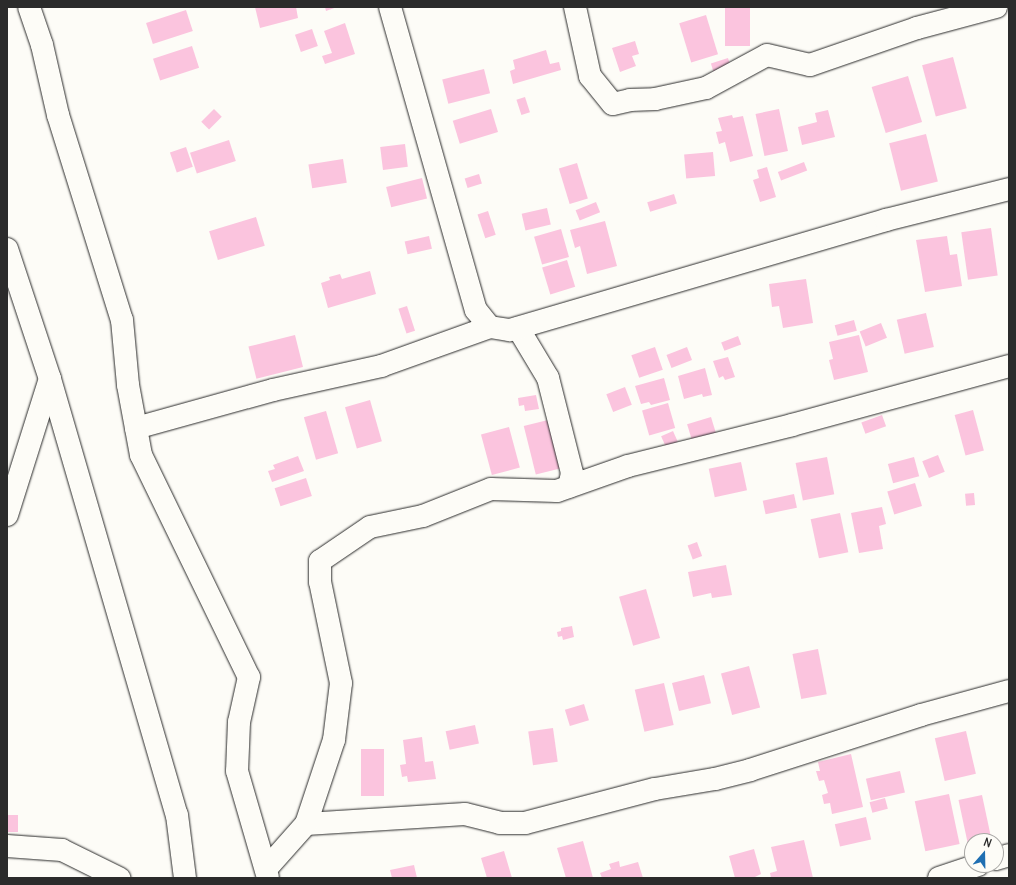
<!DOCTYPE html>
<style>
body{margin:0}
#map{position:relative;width:1016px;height:885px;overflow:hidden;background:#fdfcf7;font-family:Delius,sans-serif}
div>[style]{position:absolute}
.building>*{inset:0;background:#fbc4de;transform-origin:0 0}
.roads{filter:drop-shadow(0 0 1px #2b2b2b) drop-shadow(0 0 1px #2b2b2b)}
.minor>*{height:22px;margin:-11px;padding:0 11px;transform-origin:11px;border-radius:11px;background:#fdfcf7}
span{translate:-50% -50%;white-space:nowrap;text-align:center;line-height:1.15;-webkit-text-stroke:4px #fdfcf7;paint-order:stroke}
.frame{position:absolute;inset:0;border:8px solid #2b2b2b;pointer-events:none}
.north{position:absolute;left:964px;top:833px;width:40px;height:40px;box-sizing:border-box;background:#fdfcf7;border:1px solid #a9a8a5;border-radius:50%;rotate:20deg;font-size:11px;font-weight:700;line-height:16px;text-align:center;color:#2b2b2b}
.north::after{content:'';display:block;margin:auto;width:14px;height:18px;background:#1f6fb2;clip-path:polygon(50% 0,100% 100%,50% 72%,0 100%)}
</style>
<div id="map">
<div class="building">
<div style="clip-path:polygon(255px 7px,296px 7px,298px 18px,260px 28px)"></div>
<div style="clip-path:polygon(325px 7px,337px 7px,326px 11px)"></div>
<div style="left:725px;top:7px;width:25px;height:39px"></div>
<div style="left:186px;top:10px;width:22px;height:42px;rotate:72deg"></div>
<div style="left:706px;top:15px;width:41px;height:28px;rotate:73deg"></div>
<div style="clip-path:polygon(345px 23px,355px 54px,325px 64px,322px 56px,332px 53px,324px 31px)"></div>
<div style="left:312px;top:29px;width:18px;height:18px;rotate:71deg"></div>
<div style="clip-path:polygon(635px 41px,639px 54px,632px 56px,636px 66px,620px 72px,612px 48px)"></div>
<div style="left:192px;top:46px;width:23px;height:41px;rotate:72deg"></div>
<div style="clip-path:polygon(546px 50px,550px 64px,559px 62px,561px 70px,513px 84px,510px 71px,515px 69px,513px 60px)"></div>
<div style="left:953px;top:57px;width:53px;height:32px;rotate:75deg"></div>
<div style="left:728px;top:58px;width:13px;height:18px;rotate:72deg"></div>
<div style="left:484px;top:69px;width:25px;height:43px;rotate:76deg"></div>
<div style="left:908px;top:76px;width:48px;height:38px;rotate:73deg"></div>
<div style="left:525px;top:97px;width:16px;height:9px;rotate:72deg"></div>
<div style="left:214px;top:109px;width:11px;height:18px;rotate:45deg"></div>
<div style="left:491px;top:109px;width:24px;height:40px;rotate:73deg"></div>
<div style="left:779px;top:109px;width:43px;height:24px;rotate:78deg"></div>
<div style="clip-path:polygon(828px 110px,835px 137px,802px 145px,798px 127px,817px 122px,815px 113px)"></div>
<div style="clip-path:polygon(732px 115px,733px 118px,743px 116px,753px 156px,730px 162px,725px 142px,719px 144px,716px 132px,722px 131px,718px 118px)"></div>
<div style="left:926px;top:134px;width:49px;height:38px;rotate:76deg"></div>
<div style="left:229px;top:140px;width:22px;height:41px;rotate:72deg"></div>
<div style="left:405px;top:144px;width:23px;height:25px;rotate:83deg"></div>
<div style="left:186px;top:147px;width:21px;height:17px;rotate:71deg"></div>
<div style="left:713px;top:152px;width:24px;height:29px;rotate:85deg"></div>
<div style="left:343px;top:159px;width:24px;height:35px;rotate:81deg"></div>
<div style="left:804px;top:162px;width:9px;height:28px;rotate:69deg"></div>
<div style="left:577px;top:163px;width:37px;height:19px;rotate:73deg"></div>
<div style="clip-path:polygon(767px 167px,776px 197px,760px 202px,753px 180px,759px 178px,757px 170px)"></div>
<div style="left:479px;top:174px;width:10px;height:15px;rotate:73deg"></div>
<div style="left:422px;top:178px;width:21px;height:37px;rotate:76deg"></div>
<div style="left:674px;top:194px;width:10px;height:28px;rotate:73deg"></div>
<div style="left:596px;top:202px;width:11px;height:22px;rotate:68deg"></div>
<div style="left:547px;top:208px;width:17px;height:26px;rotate:77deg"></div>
<div style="left:488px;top:211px;width:25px;height:11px;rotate:72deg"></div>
<div style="left:256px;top:217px;width:30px;height:49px;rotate:73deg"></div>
<div style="clip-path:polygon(605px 221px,617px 266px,587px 274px,580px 246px,575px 248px,570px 230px)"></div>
<div style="left:991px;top:228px;width:48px;height:30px;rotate:82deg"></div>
<div style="left:561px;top:229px;width:29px;height:28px;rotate:74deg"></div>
<div style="left:429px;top:236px;width:13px;height:25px;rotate:77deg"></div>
<div style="clip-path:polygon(947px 236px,950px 255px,957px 254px,962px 286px,925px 292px,916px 240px)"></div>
<div style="left:567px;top:260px;width:28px;height:26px;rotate:73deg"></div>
<div style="clip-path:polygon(370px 271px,376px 294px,328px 308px,321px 283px,330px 280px,329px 277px,340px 274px,342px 279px)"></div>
<div style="clip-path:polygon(806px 279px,813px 323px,783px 328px,779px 306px,772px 307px,769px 284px)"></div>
<div style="left:407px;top:306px;width:26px;height:9px;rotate:72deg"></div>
<div style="left:926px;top:313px;width:35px;height:30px;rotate:77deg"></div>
<div style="left:854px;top:320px;width:11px;height:20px;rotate:75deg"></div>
<div style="left:881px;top:323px;width:16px;height:23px;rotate:68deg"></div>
<div style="left:295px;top:335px;width:33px;height:48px;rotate:76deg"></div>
<div style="clip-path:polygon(859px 335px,868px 372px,834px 380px,829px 360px,833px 359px,829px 342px)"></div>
<div style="left:738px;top:336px;width:9px;height:18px;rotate:69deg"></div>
<div style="left:655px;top:347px;width:24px;height:25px;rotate:71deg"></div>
<div style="left:687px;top:347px;width:14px;height:22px;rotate:69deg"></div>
<div style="clip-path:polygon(728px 357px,735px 377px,725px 380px,723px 376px,719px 378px,713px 361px)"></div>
<div style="clip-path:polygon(705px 368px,712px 395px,703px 397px,702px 394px,684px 399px,678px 376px)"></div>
<div style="clip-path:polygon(664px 378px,670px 400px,651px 405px,649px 402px,641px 404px,635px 386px)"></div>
<div style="left:625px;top:387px;width:19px;height:20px;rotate:69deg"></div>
<div style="clip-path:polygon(536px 395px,539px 409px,525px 411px,524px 405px,519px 406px,518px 398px)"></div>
<div style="left:370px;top:400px;width:43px;height:26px;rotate:74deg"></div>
<div style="left:668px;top:403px;width:26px;height:27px;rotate:74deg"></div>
<div style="left:973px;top:410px;width:42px;height:19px;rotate:75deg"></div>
<div style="left:326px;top:411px;width:44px;height:23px;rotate:74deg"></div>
<div style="left:882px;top:415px;width:12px;height:22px;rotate:70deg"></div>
<div style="left:711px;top:417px;width:17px;height:25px;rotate:73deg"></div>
<div style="left:548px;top:420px;width:50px;height:25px;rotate:76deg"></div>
<div style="left:509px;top:427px;width:42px;height:29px;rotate:75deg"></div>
<div style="left:673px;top:431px;width:12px;height:13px;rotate:66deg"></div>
<div style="left:938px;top:455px;width:18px;height:17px;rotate:68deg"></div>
<div style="clip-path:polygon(298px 456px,304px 471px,272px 482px,268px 471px,275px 469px,273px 465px)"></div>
<div style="left:827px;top:457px;width:38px;height:32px;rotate:79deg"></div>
<div style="left:914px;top:457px;width:20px;height:27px;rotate:75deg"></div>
<div style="left:741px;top:462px;width:29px;height:33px;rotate:78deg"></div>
<div style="left:306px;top:478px;width:19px;height:33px;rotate:72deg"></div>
<div style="left:915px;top:483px;width:24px;height:29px;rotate:73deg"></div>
<div style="left:974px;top:493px;width:12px;height:9px;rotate:85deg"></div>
<div style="left:794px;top:494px;width:14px;height:32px;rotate:78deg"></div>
<div style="clip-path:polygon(882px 507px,886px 524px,879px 526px,883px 549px,859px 553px,851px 513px)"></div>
<div style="left:840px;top:513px;width:40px;height:30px;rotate:78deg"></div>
<div style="left:697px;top:542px;width:15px;height:10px;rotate:70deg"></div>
<div style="clip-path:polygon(726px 565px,732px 595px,712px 598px,711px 593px,693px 597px,688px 572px)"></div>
<div style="left:646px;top:589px;width:51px;height:28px;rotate:74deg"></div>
<div style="clip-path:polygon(572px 626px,574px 637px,563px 640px,562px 636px,558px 637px,557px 632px,561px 631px,561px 628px)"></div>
<div style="left:818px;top:649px;width:46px;height:26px;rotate:79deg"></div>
<div style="left:749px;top:666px;width:43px;height:29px;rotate:75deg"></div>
<div style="left:704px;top:675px;width:29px;height:33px;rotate:76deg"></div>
<div style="left:664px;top:683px;width:43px;height:30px;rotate:77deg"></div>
<div style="left:584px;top:704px;width:17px;height:20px;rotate:73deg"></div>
<div style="left:475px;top:725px;width:19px;height:30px;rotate:78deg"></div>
<div style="left:553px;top:728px;width:34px;height:25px;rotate:82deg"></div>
<div style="left:966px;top:731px;width:44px;height:32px;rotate:77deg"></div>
<div style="clip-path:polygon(422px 737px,425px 762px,433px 761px,436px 779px,408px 782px,407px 776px,402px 777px,400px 765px,406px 764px,403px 740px)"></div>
<div style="left:361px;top:749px;width:23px;height:47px"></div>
<div style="clip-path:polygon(851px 754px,863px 807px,832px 814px,830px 803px,824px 804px,822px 795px,828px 793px,824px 780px,819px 781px,816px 771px,820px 771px,818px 762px)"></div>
<div style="left:900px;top:771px;width:22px;height:35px;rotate:77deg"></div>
<div style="left:949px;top:794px;width:51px;height:35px;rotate:78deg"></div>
<div style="left:982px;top:795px;width:43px;height:24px;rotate:78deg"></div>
<div style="left:885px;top:798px;width:11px;height:16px;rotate:75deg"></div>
<div style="left:7px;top:815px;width:11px;height:17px"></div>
<div style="left:866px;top:817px;width:23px;height:32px;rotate:77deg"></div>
<div style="clip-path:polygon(804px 840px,813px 878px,771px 878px,770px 873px,777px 871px,771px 847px)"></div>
<div style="clip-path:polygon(583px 841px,593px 878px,566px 878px,557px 848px)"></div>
<div style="clip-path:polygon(754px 849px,761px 874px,753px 878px,735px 878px,729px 856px)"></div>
<div style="clip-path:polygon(504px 851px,512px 878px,487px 878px,481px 858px)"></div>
<div style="clip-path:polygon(619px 861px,620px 867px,638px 862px,643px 878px,602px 878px,600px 873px,611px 869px,609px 864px)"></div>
<div style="clip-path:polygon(414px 865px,417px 878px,392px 878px,390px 870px)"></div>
</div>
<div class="roads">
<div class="minor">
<div style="left:29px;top:7px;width:40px;rotate:71.1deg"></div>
<div style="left:42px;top:45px;width:72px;rotate:77.1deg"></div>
<div style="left:58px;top:115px;width:215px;rotate:72.7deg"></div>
<div style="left:122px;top:320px;width:65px;rotate:84.7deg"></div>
<div style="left:128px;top:385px;width:71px;rotate:79.5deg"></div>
<div style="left:141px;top:455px;width:247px;rotate:64.1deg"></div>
<div style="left:249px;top:677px;width:46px;rotate:102.5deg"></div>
<div style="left:239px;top:722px;width:49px;rotate:92.3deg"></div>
<div style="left:237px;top:771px;width:111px;rotate:73.8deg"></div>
<div style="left:390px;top:7px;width:315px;rotate:74.2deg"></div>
<div style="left:476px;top:310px;width:22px;rotate:51deg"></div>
<div style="left:575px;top:7px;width:71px;rotate:77.7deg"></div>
<div style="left:590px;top:76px;width:36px;rotate:51deg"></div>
<div style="left:613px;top:104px;width:17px;rotate:-13deg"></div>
<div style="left:630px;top:100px;width:25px;rotate:-2deg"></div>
<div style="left:655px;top:99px;width:52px;rotate:-12.2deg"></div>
<div style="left:706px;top:88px;width:69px;rotate:-28.4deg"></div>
<div style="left:767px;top:55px;width:44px;rotate:13.1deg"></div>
<div style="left:810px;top:65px;width:113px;rotate:-19.1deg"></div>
<div style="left:917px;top:28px;width:82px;rotate:-14.9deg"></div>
<div style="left:7px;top:249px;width:137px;rotate:71.7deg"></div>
<div style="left:50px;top:379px;width:454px;rotate:73.8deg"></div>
<div style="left:177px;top:815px;width:64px;rotate:82.8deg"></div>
<div style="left:518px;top:328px;width:58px;rotate:59deg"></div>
<div style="left:548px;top:378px;width:98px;rotate:75.8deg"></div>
<div style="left:572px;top:473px;width:14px;rotate:102deg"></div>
<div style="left:136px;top:428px;width:142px;rotate:-15.5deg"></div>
<div style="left:273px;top:390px;width:111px;rotate:-12.5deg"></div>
<div style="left:381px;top:366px;width:116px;rotate:-19.7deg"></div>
<div style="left:490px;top:327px;width:20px;rotate:9deg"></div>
<div style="left:510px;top:330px;width:392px;rotate:-16.3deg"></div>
<div style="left:886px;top:220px;width:127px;rotate:-14.1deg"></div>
<div style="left:7px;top:515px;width:143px;rotate:-72.5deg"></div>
<div style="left:306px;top:824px;width:159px;rotate:-3.6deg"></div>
<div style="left:465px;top:814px;width:36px;rotate:14deg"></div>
<div style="left:500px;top:823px;width:25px"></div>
<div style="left:525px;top:823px;width:134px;rotate:-14.7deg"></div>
<div style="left:655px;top:789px;width:61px;rotate:-9.5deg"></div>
<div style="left:715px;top:779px;width:36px;rotate:-14deg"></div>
<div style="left:750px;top:770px;width:180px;rotate:-17.8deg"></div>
<div style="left:921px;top:715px;width:91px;rotate:-15.3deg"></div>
<div style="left:7px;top:846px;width:55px;rotate:4.2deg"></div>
<div style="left:62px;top:850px;width:64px;rotate:26.2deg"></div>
<div style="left:996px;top:859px;width:14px;rotate:-17deg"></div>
<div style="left:266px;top:869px;width:60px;rotate:-48.4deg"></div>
<div style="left:306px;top:824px;width:89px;rotate:-71.6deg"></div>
<div style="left:334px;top:740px;width:57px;rotate:-83deg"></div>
<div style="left:341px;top:683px;width:103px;rotate:-101.7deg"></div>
<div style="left:320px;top:582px;width:21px;rotate:-90deg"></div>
<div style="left:320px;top:561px;width:60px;rotate:-34.2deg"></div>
<div style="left:370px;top:527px;width:54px;rotate:-11.7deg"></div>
<div style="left:423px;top:516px;width:73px;rotate:-21.7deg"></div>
<div style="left:491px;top:489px;width:66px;rotate:1.7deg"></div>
<div style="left:557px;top:491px;width:75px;rotate:-19.4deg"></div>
<div style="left:628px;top:466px;width:169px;rotate:-14deg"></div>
<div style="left:792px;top:425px;width:225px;rotate:-15.2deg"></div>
<div style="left:939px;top:878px;width:41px;rotate:-18.4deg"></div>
</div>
</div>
<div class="frame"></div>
<div class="north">N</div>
</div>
